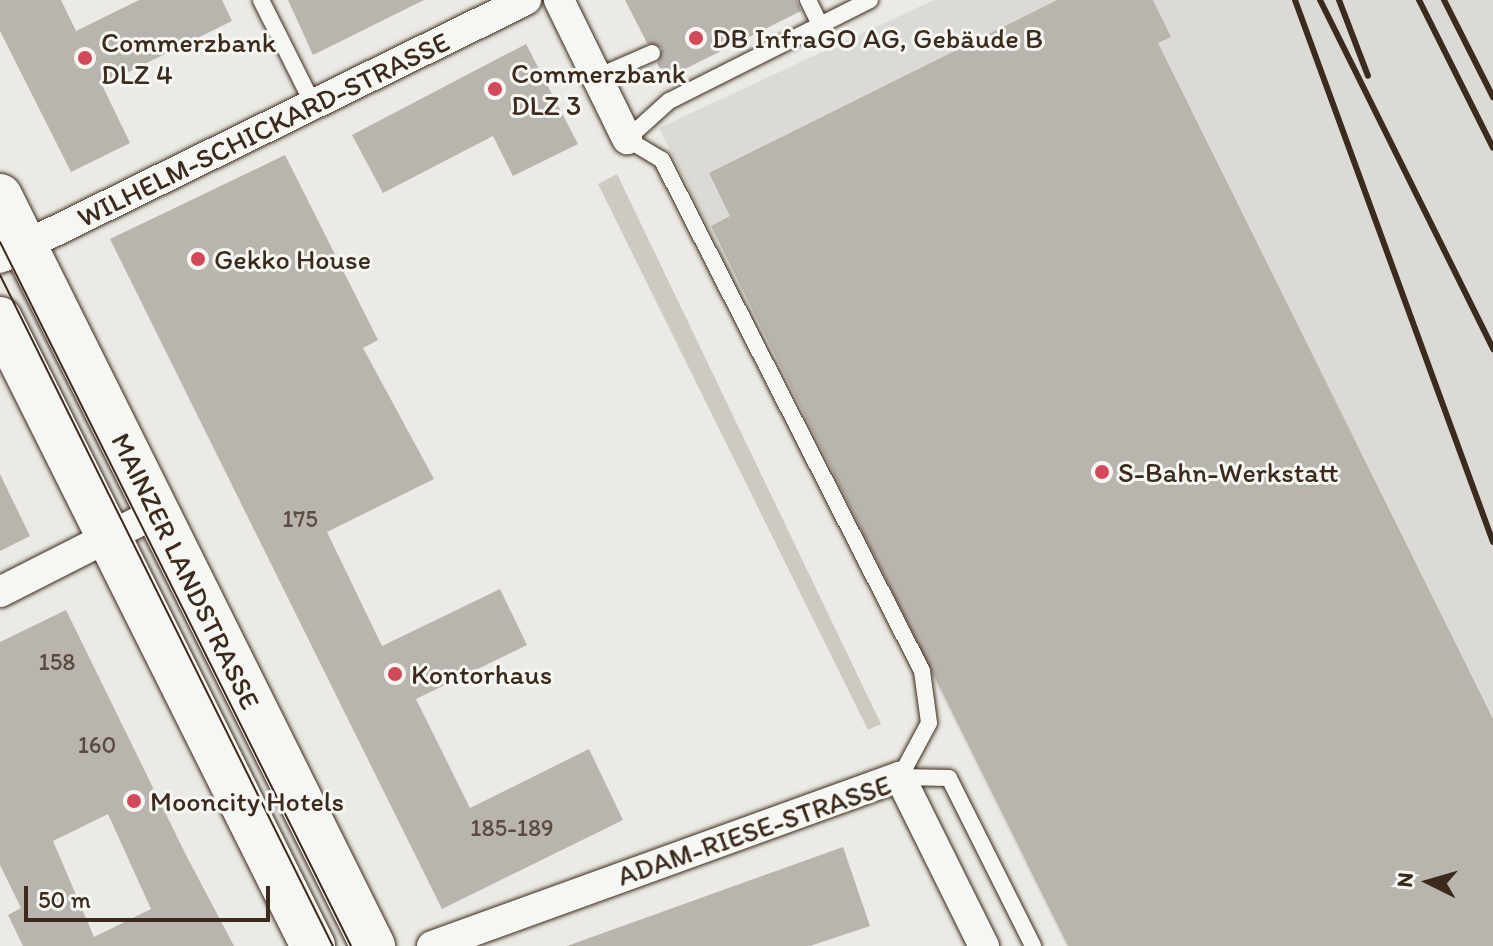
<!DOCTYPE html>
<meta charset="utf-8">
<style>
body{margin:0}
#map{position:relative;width:1493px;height:946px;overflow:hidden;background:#ebeae5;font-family:Itim,sans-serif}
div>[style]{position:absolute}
.built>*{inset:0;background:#dcdad4}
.green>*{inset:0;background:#cdcac4}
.building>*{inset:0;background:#bab4ae}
.roads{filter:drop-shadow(0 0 2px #3b2a1e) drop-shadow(0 0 2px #3b2a1e)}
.lane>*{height:16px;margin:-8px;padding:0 8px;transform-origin:8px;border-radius:8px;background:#f6f6f2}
.street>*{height:30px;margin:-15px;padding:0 15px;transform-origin:15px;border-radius:15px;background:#f6f6f2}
.primary>*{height:44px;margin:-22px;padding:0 22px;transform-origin:22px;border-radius:22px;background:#f6f6f2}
.tram>*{height:2px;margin:-1px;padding:0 1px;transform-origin:1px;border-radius:1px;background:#3b2a1e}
.rail>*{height:6px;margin:-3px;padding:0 3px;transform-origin:3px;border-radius:3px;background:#3b2a1e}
.dots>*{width:22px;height:22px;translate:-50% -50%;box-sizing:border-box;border:4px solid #f6f6f2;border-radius:50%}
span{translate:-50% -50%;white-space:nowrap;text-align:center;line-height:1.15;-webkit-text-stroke:6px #f6f6f2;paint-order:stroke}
.number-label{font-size:24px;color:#5b4c42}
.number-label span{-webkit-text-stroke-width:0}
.poi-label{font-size:28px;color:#3b2a1e}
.left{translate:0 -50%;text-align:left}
.street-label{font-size:28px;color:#3b2a1e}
.north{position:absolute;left:1389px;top:842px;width:80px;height:80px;-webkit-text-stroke:6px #f6f6f2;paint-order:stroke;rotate:275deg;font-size:22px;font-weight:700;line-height:32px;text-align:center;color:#3b2a1e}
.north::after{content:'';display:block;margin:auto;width:28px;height:36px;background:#3b2a1e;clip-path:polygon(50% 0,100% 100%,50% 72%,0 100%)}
.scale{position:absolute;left:24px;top:886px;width:246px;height:36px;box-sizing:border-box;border:4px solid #3b2a1e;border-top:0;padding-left:10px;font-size:24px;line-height:28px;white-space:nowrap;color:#3b2a1e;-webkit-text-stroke:6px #f6f6f2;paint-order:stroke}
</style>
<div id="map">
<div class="built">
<div style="clip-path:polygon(934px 0,1493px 0,1493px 946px,1066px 946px,659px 128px)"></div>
</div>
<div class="green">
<div style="clip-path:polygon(617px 174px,881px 724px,868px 730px,598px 184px)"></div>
</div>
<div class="building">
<div style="clip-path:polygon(0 0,61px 0,76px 31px,139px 0,222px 0,232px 21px,102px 85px,130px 143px,71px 172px,0 31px)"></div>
<div style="clip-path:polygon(288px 0,424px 0,313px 55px)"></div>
<div style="clip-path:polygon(625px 0,797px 0,801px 11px,665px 79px,657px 63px,662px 48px,647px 43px)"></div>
<div style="clip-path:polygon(1057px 0,1153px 0,1171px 37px,1158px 43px,1493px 719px,1493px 946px,1068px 946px,711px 226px,730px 216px,709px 173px)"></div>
<div style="clip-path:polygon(526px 44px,578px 144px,513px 176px,493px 136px,383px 193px,352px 135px)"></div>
<div style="clip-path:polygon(285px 155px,378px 340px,363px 348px,434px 479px,327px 532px,382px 646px,500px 589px,527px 645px,416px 699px,470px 808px,589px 749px,623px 820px,442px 909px,110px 239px)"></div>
<div style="clip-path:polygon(0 474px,30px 536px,0 551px)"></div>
<div style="clip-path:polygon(evenodd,66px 610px,186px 855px,234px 946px,23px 946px,8px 915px,21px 908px,0 865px,0 642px,66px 610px,108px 814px,151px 909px,94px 937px,53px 841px,108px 814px)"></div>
<div style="clip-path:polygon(843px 847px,870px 926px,810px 946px,567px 946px)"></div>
</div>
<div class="roads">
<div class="lane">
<div style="left:261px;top:0;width:114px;rotate:63.4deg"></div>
<div style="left:808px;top:0;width:28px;rotate:64deg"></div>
<div style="left:870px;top:0;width:225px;rotate:153.3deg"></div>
<div style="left:669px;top:101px;width:57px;rotate:137.9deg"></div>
<div style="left:627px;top:139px;width:41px;rotate:31deg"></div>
<div style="left:662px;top:160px;width:573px;rotate:63.03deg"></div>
<div style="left:922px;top:671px;width:52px;rotate:82.3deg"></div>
<div style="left:929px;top:723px;width:61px;rotate:118.2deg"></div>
<div style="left:900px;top:777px;width:49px;rotate:1.2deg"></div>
<div style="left:949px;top:778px;width:188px;rotate:63.4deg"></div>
<div style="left:597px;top:77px;width:60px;rotate:-23.6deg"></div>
</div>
<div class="street">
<div style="left:559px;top:0;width:155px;rotate:63.9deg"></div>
<div style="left:0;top:258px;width:586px;rotate:-26.13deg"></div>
<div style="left:0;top:592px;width:177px;rotate:-26.9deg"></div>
<div style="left:432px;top:946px;width:498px;rotate:-19.9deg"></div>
<div style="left:900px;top:777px;width:189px;rotate:63.6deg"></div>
</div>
<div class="primary">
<div style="left:0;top:196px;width:838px;rotate:63.56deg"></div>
<div style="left:0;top:319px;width:701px;rotate:63.47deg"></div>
</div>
</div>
<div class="tram">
<div style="left:0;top:242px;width:787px;rotate:63.5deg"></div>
<div style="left:0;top:275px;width:749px;rotate:63.61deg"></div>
</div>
<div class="rail">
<div style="left:1295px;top:0;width:577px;rotate:69.93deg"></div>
<div style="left:1320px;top:0;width:390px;rotate:63.6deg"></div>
<div style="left:1339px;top:0;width:81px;rotate:69.1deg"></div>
<div style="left:1419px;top:0;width:165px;rotate:63.4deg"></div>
<div style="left:1444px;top:0;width:109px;rotate:63.2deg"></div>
</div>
<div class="dots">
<div style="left:696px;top:38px;background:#d1495b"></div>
<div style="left:85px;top:58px;background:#d1495b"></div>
<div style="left:495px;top:89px;background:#d1495b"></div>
<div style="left:198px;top:259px;background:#d1495b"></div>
<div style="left:1102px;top:472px;background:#d1495b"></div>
<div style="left:395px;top:674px;background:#d1495b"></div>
<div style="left:134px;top:801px;background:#d1495b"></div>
</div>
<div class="number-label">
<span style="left:300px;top:519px">175</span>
<span style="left:57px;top:662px">158</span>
<span style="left:97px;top:745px">160</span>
<span style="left:512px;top:828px">185-189</span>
</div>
<div class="poi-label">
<span class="left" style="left:712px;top:38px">DB InfraGO AG, Gebäude B</span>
<span class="left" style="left:101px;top:58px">Commerzbank<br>DLZ 4</span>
<span class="left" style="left:511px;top:89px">Commerzbank<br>DLZ 3</span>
<span class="left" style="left:214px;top:259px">Gekko House</span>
<span class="left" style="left:1118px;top:472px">S-Bahn-Werkstatt</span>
<span class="left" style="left:411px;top:674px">Kontorhaus</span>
<span class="left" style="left:150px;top:801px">Mooncity Hotels</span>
</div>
<div class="street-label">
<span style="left:263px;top:129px;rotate:-26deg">WILHELM-SCHICKARD-STRASSE</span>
<span style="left:186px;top:571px;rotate:64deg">MAINZER LANDSTRASSE</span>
<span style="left:754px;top:830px;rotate:-19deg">ADAM-RIESE-STRASSE</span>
</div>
<div class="north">N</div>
<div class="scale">50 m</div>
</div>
